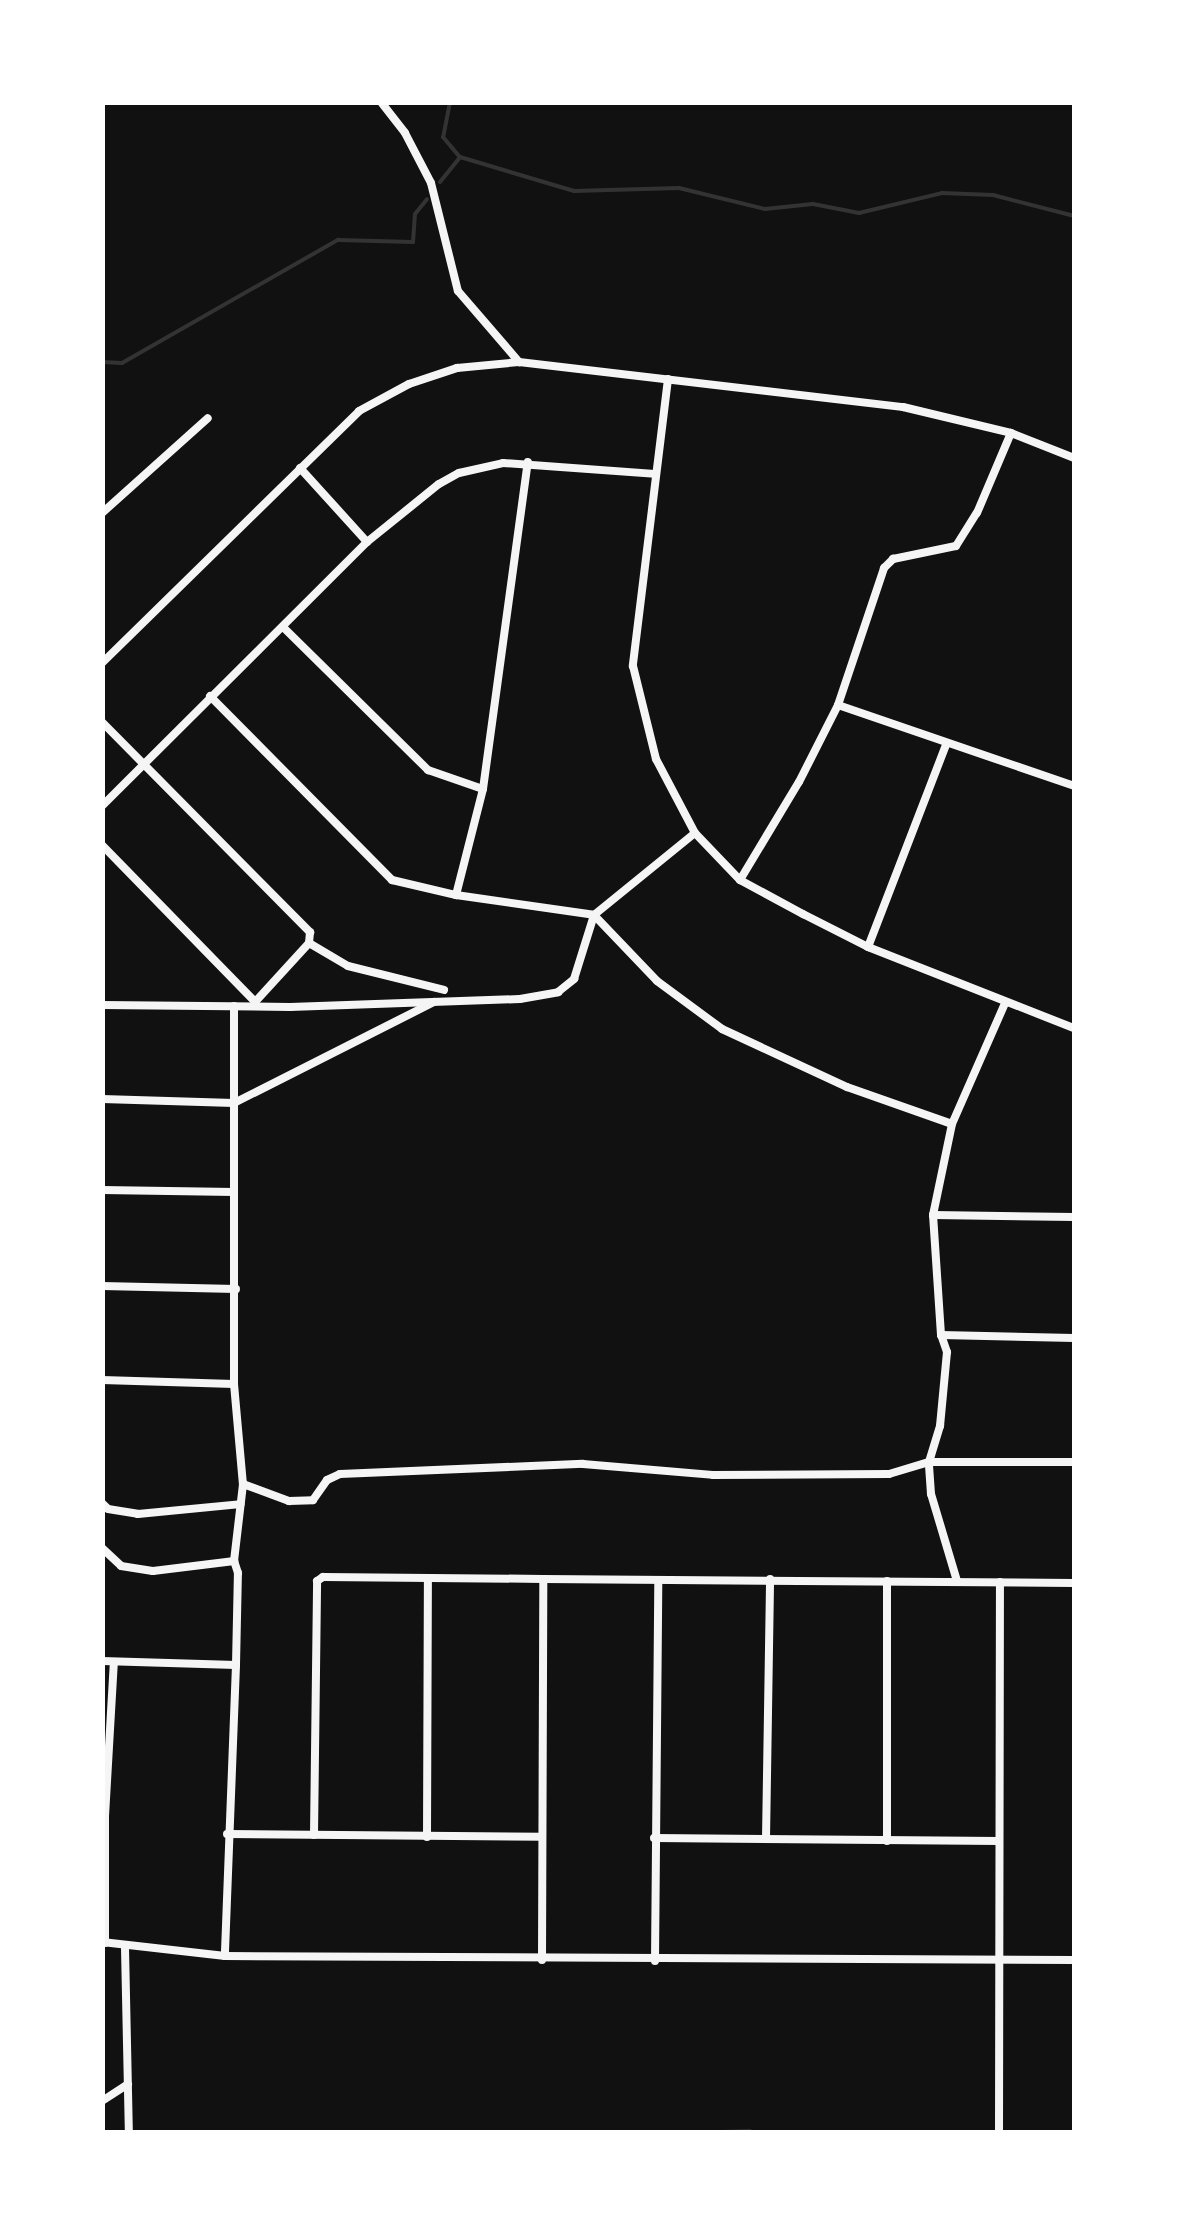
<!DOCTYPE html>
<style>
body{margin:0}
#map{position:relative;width:1177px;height:2235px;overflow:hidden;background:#111;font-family:Overpass,sans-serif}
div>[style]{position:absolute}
.stream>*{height:4px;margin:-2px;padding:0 2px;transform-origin:2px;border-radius:2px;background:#333}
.minor>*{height:8px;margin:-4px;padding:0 4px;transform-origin:4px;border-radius:4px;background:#f5f5f5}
span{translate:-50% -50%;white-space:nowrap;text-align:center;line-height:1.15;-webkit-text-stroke:10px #fff;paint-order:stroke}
.frame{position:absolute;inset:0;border:105px solid #fff;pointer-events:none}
</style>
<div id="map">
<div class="stream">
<div style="left:450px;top:102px;width:36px;rotate:101deg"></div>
<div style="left:443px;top:137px;width:25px;rotate:50deg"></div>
<div style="left:440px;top:182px;width:32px;rotate:-51deg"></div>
<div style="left:460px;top:157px;width:119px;rotate:16.6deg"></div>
<div style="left:574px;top:191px;width:105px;rotate:-1.6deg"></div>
<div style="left:679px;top:188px;width:89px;rotate:13.7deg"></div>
<div style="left:765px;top:209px;width:48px;rotate:-5.9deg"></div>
<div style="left:813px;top:204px;width:47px;rotate:11.1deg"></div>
<div style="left:859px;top:213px;width:85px;rotate:-13.5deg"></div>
<div style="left:942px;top:193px;width:51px;rotate:2.2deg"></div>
<div style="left:993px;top:195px;width:84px;rotate:14.5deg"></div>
<div style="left:102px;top:362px;width:20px;rotate:3deg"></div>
<div style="left:122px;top:363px;width:249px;rotate:-29.7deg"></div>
<div style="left:338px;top:240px;width:75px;rotate:1.5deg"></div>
<div style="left:413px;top:242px;width:28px;rotate:-86deg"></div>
<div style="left:415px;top:214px;width:19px;rotate:-51deg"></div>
<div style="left:721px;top:2132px;width:29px;rotate:-2deg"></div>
</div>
<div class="minor">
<div style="left:381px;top:102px;width:39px;rotate:52deg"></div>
<div style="left:405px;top:133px;width:56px;rotate:62.5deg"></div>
<div style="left:431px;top:183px;width:111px;rotate:76deg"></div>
<div style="left:458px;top:291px;width:94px;rotate:49.3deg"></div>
<div style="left:668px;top:379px;width:289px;rotate:97deg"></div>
<div style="left:633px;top:666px;width:96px;rotate:76.1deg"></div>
<div style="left:656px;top:759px;width:84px;rotate:62.2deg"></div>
<div style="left:695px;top:833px;width:65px;rotate:46.2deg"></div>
<div style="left:740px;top:880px;width:72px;rotate:28.4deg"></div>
<div style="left:803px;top:914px;width:73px;rotate:26.9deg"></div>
<div style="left:868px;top:947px;width:221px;rotate:21.5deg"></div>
<div style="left:300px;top:468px;width:100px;rotate:47.8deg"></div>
<div style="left:102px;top:513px;width:142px;rotate:-41.9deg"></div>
<div style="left:283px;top:627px;width:204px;rotate:44.6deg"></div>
<div style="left:428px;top:770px;width:58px;rotate:19.1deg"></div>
<div style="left:102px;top:663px;width:360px;rotate:-44.4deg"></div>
<div style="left:359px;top:411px;width:57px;rotate:-28.4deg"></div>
<div style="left:409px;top:384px;width:51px;rotate:-18.4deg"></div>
<div style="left:457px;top:368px;width:62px;rotate:-5.5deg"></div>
<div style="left:519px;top:362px;width:387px;rotate:6.7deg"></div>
<div style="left:903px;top:407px;width:111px;rotate:13.5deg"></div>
<div style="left:1011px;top:433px;width:68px;rotate:21.6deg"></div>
<div style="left:210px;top:696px;width:259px;rotate:45.3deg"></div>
<div style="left:392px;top:880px;width:66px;rotate:13.2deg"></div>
<div style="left:456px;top:895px;width:139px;rotate:8.2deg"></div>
<div style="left:594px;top:915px;width:91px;rotate:46.3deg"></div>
<div style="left:657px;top:981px;width:81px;rotate:36.4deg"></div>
<div style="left:722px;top:1029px;width:138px;rotate:24.9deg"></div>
<div style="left:847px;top:1087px;width:111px;rotate:19.4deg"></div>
<div style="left:838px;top:705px;width:250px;rotate:18.9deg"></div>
<div style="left:102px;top:722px;width:296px;rotate:45.3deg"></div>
<div style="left:310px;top:932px;width:11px;rotate:95deg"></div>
<div style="left:309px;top:943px;width:45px;rotate:30.5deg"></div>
<div style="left:348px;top:966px;width:99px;rotate:14deg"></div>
<div style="left:102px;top:806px;width:374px;rotate:-44.9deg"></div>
<div style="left:367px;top:542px;width:92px;rotate:-38.9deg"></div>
<div style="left:439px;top:484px;width:23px;rotate:-29deg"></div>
<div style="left:459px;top:473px;width:45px;rotate:-12.8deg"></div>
<div style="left:503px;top:463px;width:152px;rotate:4.1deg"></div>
<div style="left:102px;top:845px;width:219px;rotate:45.7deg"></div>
<div style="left:740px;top:880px;width:114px;rotate:-59deg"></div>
<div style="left:799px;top:782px;width:86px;rotate:-63.1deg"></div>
<div style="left:838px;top:705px;width:145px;rotate:-71.4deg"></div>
<div style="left:884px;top:568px;width:13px;rotate:-45deg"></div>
<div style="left:893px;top:559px;width:64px;rotate:-11.7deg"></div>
<div style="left:956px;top:546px;width:39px;rotate:-58deg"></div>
<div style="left:977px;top:513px;width:87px;rotate:-67deg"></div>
<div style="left:456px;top:895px;width:109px;rotate:-75.7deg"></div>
<div style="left:483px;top:789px;width:330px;rotate:-82.2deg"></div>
<div style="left:868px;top:947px;width:217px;rotate:-68.9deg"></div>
<div style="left:255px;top:1002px;width:80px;rotate:-47.5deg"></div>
<div style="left:102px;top:1005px;width:188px;rotate:0.6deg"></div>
<div style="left:290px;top:1007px;width:230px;rotate:-2deg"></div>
<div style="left:520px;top:999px;width:39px;rotate:-10deg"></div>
<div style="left:558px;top:992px;width:21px;rotate:-39deg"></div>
<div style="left:574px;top:979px;width:67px;rotate:-72.6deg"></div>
<div style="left:594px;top:915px;width:130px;rotate:-39.1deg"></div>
<div style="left:102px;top:1099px;width:132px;rotate:1.7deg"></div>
<div style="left:234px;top:1103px;width:224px;rotate:-26.8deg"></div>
<div style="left:102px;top:1190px;width:132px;rotate:0.9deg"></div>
<div style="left:933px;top:1215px;width:141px;rotate:0.8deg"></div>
<div style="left:102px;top:1286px;width:134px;rotate:1.3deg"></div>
<div style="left:941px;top:1335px;width:133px;rotate:1.3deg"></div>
<div style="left:102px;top:1380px;width:132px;rotate:1.7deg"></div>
<div style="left:234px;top:1384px;width:378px;rotate:-90deg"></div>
<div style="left:234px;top:1384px;width:100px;rotate:84.9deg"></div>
<div style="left:243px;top:1484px;width:49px;rotate:20.3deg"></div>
<div style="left:289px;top:1501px;width:24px;rotate:-2deg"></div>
<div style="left:313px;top:1500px;width:24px;rotate:-55deg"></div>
<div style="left:327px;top:1480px;width:14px;rotate:-25deg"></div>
<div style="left:340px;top:1474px;width:243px;rotate:-2.4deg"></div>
<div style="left:583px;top:1464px;width:130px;rotate:4.8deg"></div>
<div style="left:713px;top:1475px;width:176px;rotate:-0.3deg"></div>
<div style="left:889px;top:1474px;width:42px;rotate:-16.7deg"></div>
<div style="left:929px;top:1462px;width:145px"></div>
<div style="left:102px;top:1503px;width:8px;rotate:45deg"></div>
<div style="left:108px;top:1509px;width:30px;rotate:9deg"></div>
<div style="left:138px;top:1514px;width:103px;rotate:-5.5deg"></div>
<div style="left:102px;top:1548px;width:26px;rotate:43deg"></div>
<div style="left:121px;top:1566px;width:32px;rotate:9deg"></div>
<div style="left:153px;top:1571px;width:82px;rotate:-7deg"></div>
<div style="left:957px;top:1581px;width:91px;rotate:-106.6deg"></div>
<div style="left:931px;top:1494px;width:32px;rotate:-94deg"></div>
<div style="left:929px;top:1462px;width:38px;rotate:-73deg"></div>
<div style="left:940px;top:1426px;width:74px;rotate:-84.6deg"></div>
<div style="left:947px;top:1352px;width:18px;rotate:-109deg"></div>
<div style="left:941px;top:1335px;width:120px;rotate:-93.8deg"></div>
<div style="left:933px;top:1215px;width:93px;rotate:-78.2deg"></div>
<div style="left:952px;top:1124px;width:132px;rotate:-66.3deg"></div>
<div style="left:102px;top:1661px;width:134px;rotate:1.7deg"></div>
<div style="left:236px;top:1665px;width:291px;rotate:92.2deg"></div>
<div style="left:236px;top:1665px;width:92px;rotate:-88.8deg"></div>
<div style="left:238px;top:1573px;width:13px;rotate:-108deg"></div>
<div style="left:234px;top:1561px;width:78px;rotate:-83.3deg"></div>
<div style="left:227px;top:1834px;width:315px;rotate:0.5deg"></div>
<div style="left:314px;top:1835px;width:254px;rotate:-89.3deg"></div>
<div style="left:317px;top:1581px;width:7px;rotate:-34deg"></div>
<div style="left:323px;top:1577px;width:220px;rotate:0.5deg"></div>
<div style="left:427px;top:1837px;width:258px;rotate:-89.8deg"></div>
<div style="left:654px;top:1838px;width:345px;rotate:0.5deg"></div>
<div style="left:766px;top:1839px;width:260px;rotate:-89.1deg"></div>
<div style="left:887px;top:1841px;width:260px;rotate:-90deg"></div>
<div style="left:102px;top:1942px;width:124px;rotate:6.5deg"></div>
<div style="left:225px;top:1956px;width:849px;rotate:0.27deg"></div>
<div style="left:105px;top:1943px;width:127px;rotate:-90deg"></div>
<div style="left:105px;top:1816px;width:154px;rotate:-86.7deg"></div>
<div style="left:125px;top:1948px;width:184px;rotate:88.8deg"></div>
<div style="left:542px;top:1960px;width:381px;rotate:-89.8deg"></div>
<div style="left:543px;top:1579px;width:531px;rotate:0.43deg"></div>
<div style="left:655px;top:1961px;width:381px;rotate:-89.5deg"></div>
<div style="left:102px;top:2101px;width:31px;rotate:-33deg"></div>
<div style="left:999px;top:2132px;width:550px;rotate:-89.9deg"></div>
</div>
<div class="frame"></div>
</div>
